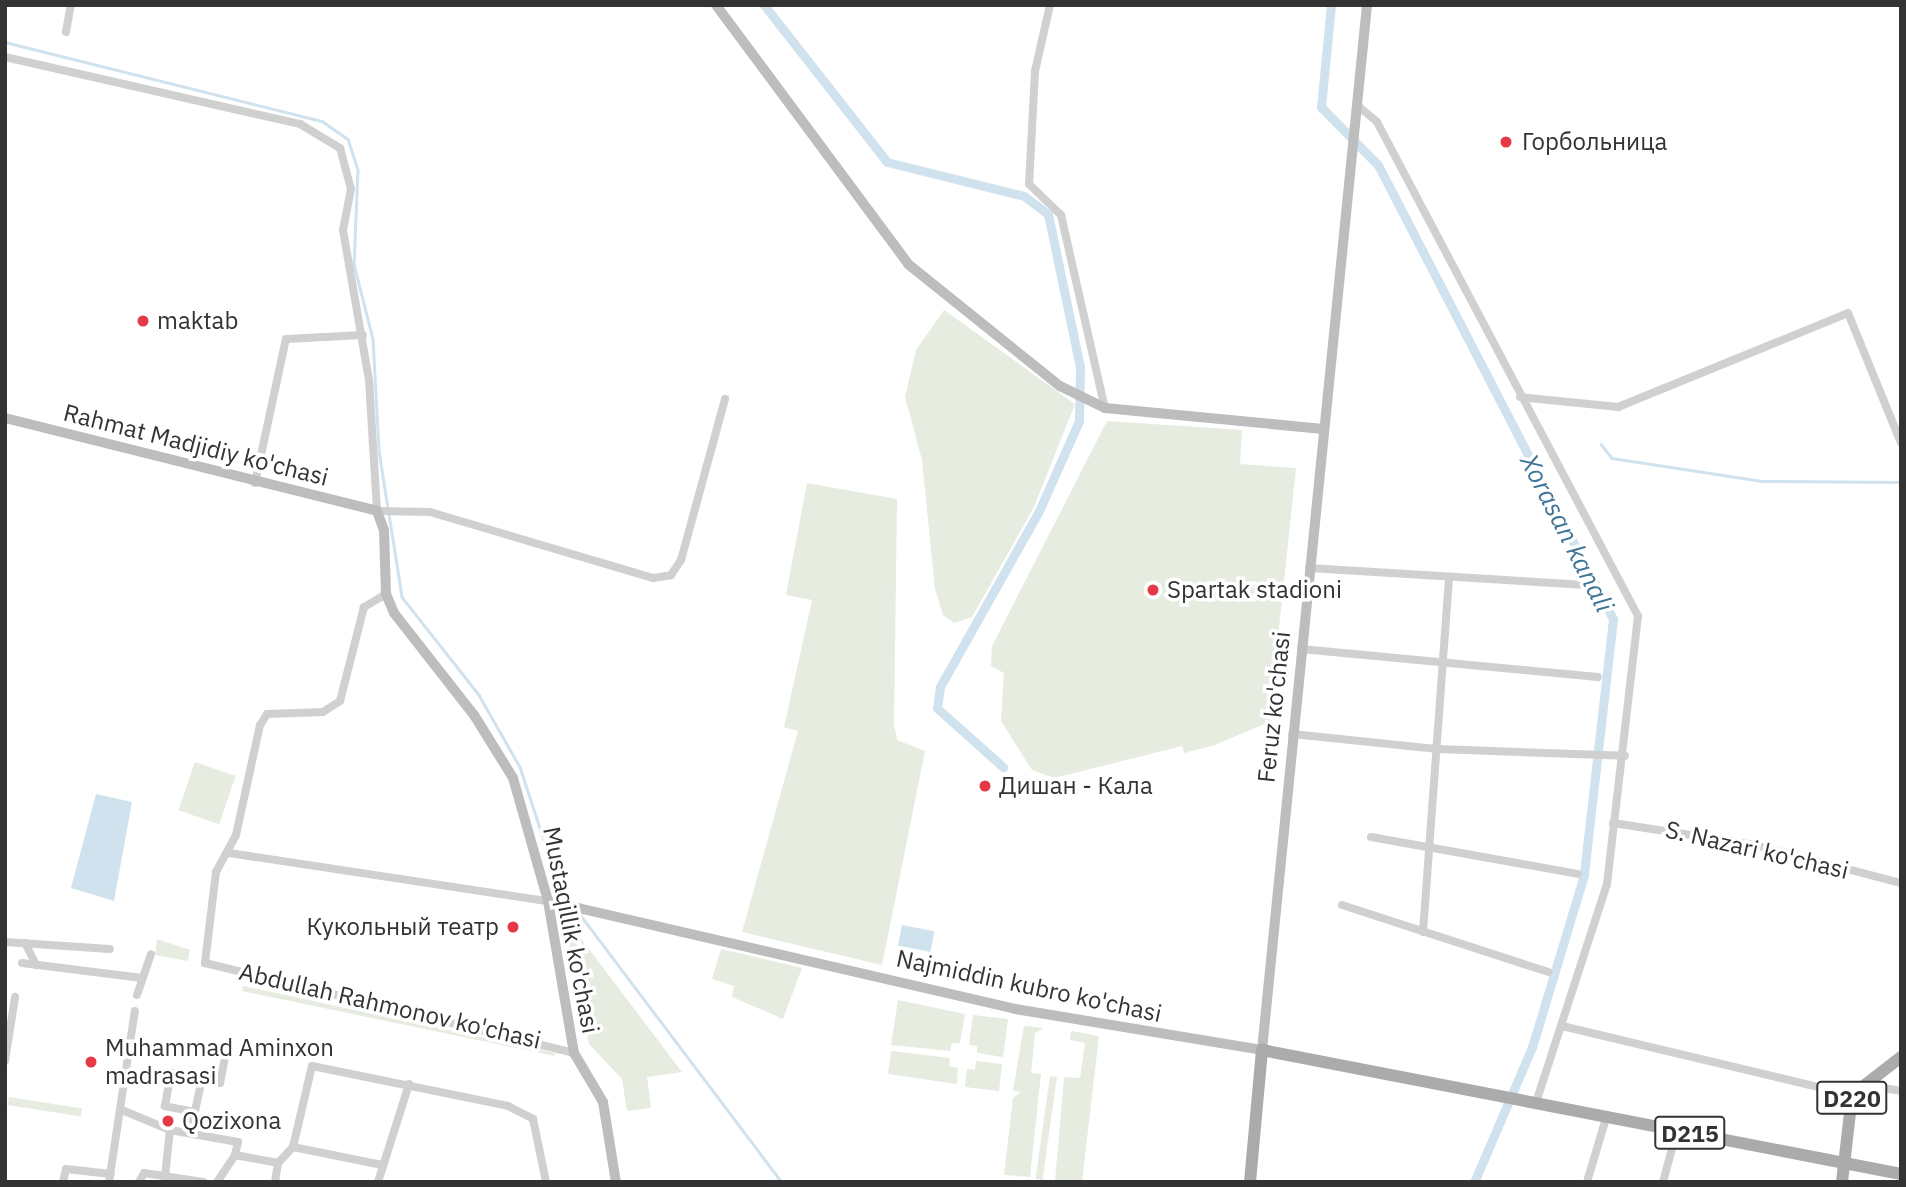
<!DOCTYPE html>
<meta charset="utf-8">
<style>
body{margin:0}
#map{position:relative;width:1906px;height:1187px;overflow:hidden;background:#fff;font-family:"IBM Plex Sans",sans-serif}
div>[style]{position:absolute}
.green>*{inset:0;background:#e6ecdf;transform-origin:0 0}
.water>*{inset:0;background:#cfe2ee;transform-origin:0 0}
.stream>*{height:2.5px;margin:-1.25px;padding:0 1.25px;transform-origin:1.25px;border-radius:1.25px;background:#cfe2ee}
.canal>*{height:9px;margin:-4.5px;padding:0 4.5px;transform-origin:4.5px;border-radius:4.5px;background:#cfe2ee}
.street>*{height:8px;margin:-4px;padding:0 4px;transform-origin:4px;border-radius:4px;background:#d0d0d0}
.secondary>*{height:10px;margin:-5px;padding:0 5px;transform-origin:5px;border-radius:5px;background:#bdbdbd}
.primary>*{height:12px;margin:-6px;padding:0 6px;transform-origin:6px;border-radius:6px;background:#ababab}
.dots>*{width:19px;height:19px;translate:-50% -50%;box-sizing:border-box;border:4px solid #fff;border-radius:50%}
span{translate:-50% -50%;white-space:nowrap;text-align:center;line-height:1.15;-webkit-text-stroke:7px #fff;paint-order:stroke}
.shield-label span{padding:2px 5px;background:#fff;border:2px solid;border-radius:5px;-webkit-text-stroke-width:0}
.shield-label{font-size:23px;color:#333;font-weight:700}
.poi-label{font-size:24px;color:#333}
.left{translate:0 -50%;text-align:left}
.right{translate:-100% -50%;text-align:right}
.street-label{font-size:24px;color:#333}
.water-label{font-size:26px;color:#3f7597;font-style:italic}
.frame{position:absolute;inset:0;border:7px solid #333;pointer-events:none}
</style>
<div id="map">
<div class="green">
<div style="clip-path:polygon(944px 310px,1075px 404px,1034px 507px,972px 617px,954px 623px,943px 615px,935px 589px,922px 460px,905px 397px,916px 350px)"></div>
<div style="clip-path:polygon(1107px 421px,1242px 430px,1240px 464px,1296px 468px,1269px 722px,1215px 745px,1184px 753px,1182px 746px,1054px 778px,1032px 770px,1001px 721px,1004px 673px,991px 666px,992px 646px)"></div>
<div style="clip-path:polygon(807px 483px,897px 499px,894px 724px,897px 740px,925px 751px,882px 965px,742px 932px,798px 731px,784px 727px,812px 600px,786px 595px)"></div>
<div style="left:195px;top:762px;width:43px;height:51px;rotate:19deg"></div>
<div style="clip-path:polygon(570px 924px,682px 1072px,647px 1077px,651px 1108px,627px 1111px,622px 1079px,589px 1044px,565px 925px)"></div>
<div style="clip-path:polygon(157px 939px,190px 950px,188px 961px,155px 955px)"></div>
<div style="clip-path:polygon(721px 949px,802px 968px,783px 1019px,732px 997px,734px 986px,712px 979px)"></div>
<div style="clip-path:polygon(243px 986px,555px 1053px,555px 1056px,242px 991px)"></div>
<div style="clip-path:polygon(898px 1000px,965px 1014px,960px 1043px,952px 1043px,950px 1051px,891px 1045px)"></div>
<div style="clip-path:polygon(973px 1015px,1008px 1019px,1003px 1057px,977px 1053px,977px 1046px,969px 1045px)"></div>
<div style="clip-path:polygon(1024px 1026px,1044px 1028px,1035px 1033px,1031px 1073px,1041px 1074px,1030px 1177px,1004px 1175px,1013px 1098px,1021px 1092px,1013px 1091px)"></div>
<div style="clip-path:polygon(1071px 1031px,1099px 1036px,1082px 1182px,1055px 1181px,1064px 1077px,1080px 1078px,1085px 1043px,1070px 1040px)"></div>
<div style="clip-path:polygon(891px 1051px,950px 1058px,949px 1066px,958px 1068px,957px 1084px,888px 1074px)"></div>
<div style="clip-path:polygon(976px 1061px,1002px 1064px,999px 1091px,965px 1087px,967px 1069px,975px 1070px)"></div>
<div style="left:1050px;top:1076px;width:7px;height:104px;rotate:8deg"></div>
<div style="left:9px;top:1097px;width:74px;height:8px;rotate:9deg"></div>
</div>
<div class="water">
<div style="clip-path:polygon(96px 794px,132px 802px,114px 901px,71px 888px)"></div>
<div style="left:902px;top:925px;width:33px;height:21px;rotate:11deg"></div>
</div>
<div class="stream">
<div style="left:5px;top:42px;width:327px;rotate:14deg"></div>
<div style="left:322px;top:121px;width:32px;rotate:35deg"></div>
<div style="left:348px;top:139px;width:33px;rotate:72deg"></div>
<div style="left:358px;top:170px;width:94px;rotate:92.4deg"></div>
<div style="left:354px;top:264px;width:77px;rotate:75.8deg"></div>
<div style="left:373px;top:339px;width:112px;rotate:86.9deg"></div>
<div style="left:379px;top:451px;width:148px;rotate:81deg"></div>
<div style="left:402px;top:597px;width:125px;rotate:51.8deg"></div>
<div style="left:479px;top:695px;width:83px;rotate:60.3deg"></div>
<div style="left:520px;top:767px;width:109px;rotate:71.9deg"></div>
<div style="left:554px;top:871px;width:36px;rotate:60deg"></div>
<div style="left:1601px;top:444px;width:18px;rotate:52deg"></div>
<div style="left:1612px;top:458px;width:153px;rotate:8.7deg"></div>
<div style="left:1763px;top:481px;width:138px;rotate:0.4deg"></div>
<div style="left:579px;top:913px;width:337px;rotate:53deg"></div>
</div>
<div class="canal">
<div style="left:764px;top:5px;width:199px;rotate:51.9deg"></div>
<div style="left:887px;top:162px;width:141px;rotate:13.9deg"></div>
<div style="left:1024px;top:196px;width:30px;rotate:37deg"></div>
<div style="left:1048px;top:214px;width:156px;rotate:78.2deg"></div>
<div style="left:1080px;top:367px;width:54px;rotate:91.1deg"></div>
<div style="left:1079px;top:421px;width:98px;rotate:114deg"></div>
<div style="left:1039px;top:511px;width:202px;rotate:119.4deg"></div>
<div style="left:940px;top:687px;width:21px;rotate:98deg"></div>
<div style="left:937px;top:708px;width:89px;rotate:41.8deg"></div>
<div style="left:1331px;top:5px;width:102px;rotate:95.6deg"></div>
<div style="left:1321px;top:107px;width:81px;rotate:45.5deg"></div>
<div style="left:1378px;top:165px;width:511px;rotate:62.63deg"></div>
<div style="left:1613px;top:619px;width:258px;rotate:96.5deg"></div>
<div style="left:1584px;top:875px;width:180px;rotate:106.8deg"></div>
<div style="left:1532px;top:1047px;width:147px;rotate:113.2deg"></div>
</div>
<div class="street">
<div style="left:1050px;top:5px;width:68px;rotate:102.8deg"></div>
<div style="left:1035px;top:71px;width:113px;rotate:93deg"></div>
<div style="left:1029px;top:184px;width:45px;rotate:44.1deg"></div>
<div style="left:1061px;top:215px;width:198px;rotate:77.2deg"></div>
<div style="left:66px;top:32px;width:27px;rotate:-80deg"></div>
<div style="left:5px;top:57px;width:303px;rotate:12.8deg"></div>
<div style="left:300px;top:124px;width:47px;rotate:31deg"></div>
<div style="left:340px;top:148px;width:42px;rotate:75deg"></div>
<div style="left:351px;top:189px;width:42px;rotate:101deg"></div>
<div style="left:343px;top:230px;width:152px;rotate:80.2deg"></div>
<div style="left:369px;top:380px;width:131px;rotate:86.5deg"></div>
<div style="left:377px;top:511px;width:53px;rotate:1.1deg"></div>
<div style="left:430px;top:512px;width:233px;rotate:16.5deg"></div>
<div style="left:653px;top:578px;width:18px;rotate:-9deg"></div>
<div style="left:671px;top:575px;width:18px;rotate:-56deg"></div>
<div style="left:681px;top:560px;width:167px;rotate:-74.7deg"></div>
<div style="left:1357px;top:105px;width:26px;rotate:40deg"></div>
<div style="left:1377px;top:122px;width:559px;rotate:62.15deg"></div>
<div style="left:1638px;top:616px;width:270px;rotate:96.6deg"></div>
<div style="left:1607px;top:884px;width:229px;rotate:108deg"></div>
<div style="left:1520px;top:397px;width:99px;rotate:5.8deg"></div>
<div style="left:1618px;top:407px;width:248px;rotate:-22.2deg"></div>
<div style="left:1848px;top:313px;width:140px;rotate:67.8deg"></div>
<div style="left:255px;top:483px;width:147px;rotate:-77.9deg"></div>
<div style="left:286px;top:339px;width:77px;rotate:-3deg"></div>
<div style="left:1309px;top:568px;width:278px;rotate:3.5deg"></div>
<div style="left:386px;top:594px;width:26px;rotate:149deg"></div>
<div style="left:364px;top:607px;width:97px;rotate:104.3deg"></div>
<div style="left:340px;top:701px;width:20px;rotate:147deg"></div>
<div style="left:323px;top:712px;width:56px;rotate:178deg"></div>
<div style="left:267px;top:714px;width:13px;rotate:122deg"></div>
<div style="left:260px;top:725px;width:113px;rotate:102.3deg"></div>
<div style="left:236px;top:835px;width:42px;rotate:118.4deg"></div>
<div style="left:216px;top:872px;width:92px;rotate:96.9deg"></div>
<div style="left:205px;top:963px;width:380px;rotate:13.7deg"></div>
<div style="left:1301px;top:649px;width:298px;rotate:5.4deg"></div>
<div style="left:1292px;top:734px;width:147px;rotate:5.9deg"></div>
<div style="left:1438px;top:749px;width:187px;rotate:2.1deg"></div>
<div style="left:1613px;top:823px;width:144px;rotate:8.8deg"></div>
<div style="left:1755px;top:845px;width:151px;rotate:14.6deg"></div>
<div style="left:1371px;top:837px;width:210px;rotate:10.1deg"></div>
<div style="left:229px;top:853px;width:323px;rotate:8.6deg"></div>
<div style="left:1342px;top:905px;width:217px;rotate:18deg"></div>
<div style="left:1423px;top:932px;width:352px;rotate:-85.8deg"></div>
<div style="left:5px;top:942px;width:105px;rotate:3.8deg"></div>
<div style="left:25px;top:943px;width:25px;rotate:63deg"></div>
<div style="left:22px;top:963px;width:121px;rotate:7.1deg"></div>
<div style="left:137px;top:995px;width:43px;rotate:-71.1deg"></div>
<div style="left:1562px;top:1026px;width:298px;rotate:13.4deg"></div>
<div style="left:5px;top:1061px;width:65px;rotate:-81.1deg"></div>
<div style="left:1864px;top:1085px;width:37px;rotate:9deg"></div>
<div style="left:122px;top:1110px;width:52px;rotate:22.6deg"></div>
<div style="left:170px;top:1130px;width:69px;rotate:10deg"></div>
<div style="left:238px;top:1142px;width:13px;rotate:103deg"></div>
<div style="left:195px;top:1112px;width:31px;rotate:-169deg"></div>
<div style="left:165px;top:1106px;width:34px;rotate:-80deg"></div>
<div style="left:171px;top:1073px;width:50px;rotate:11.5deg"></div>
<div style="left:220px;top:1083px;width:33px;rotate:-79deg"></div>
<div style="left:193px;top:1120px;width:42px;rotate:-77.6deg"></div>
<div style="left:293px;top:1147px;width:91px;rotate:11.4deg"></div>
<div style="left:235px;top:1155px;width:44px;rotate:10.5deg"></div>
<div style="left:165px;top:1176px;width:46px;rotate:-83.8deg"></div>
<div style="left:63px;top:1182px;width:13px;rotate:-77deg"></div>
<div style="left:66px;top:1169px;width:45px;rotate:6.3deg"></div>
<div style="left:109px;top:1182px;width:173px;rotate:-81.4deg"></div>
<div style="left:139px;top:1182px;width:10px;rotate:-61deg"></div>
<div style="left:144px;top:1173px;width:60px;rotate:8.7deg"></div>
<div style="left:217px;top:1182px;width:32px;rotate:-56deg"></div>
<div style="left:275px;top:1182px;width:19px;rotate:-81deg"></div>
<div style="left:278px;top:1163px;width:22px;rotate:-47deg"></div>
<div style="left:293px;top:1147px;width:83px;rotate:-76.8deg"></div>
<div style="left:312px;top:1066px;width:200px;rotate:11.5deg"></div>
<div style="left:508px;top:1106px;width:28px;rotate:27deg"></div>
<div style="left:533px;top:1119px;width:64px;rotate:78.3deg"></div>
<div style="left:378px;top:1182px;width:103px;rotate:-72.4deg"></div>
<div style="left:1587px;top:1182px;width:70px;rotate:-73.4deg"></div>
<div style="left:1663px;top:1182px;width:54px;rotate:-74.9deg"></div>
</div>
<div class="secondary">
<div style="left:716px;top:5px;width:322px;rotate:53.4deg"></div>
<div style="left:908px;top:264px;width:195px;rotate:38.8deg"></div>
<div style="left:1060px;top:386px;width:50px;rotate:26.1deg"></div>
<div style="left:1105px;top:408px;width:219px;rotate:5.5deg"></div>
<div style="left:5px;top:418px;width:383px;rotate:14deg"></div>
<div style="left:377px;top:511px;width:20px;rotate:70deg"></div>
<div style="left:384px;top:530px;width:64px;rotate:88.2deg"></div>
<div style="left:386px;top:594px;width:21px;rotate:67deg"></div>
<div style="left:394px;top:613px;width:130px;rotate:51.9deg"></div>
<div style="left:474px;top:715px;width:74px;rotate:58.2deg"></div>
<div style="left:513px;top:778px;width:128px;rotate:74.1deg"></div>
<div style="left:548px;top:901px;width:154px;rotate:80.3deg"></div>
<div style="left:574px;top:1053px;width:57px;rotate:59.4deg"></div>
<div style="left:603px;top:1102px;width:81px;rotate:80.8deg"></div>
<div style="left:548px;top:901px;width:479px;rotate:13deg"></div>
<div style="left:1015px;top:1009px;width:250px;rotate:9.4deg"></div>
<div style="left:1262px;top:1050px;width:1050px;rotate:-84.26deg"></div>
</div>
<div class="primary">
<div style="left:1250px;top:1182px;width:133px;rotate:-84.8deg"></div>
<div style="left:1262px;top:1050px;width:651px;rotate:10.98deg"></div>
<div style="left:1842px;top:1182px;width:88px;rotate:-83.4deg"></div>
<div style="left:1852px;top:1095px;width:62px;rotate:-37.8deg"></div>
</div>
<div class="dots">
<div style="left:1506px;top:142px;background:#e63946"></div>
<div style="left:143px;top:321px;background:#e63946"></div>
<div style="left:1153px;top:590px;background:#e63946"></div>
<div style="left:985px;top:786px;background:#e63946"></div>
<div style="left:513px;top:927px;background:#e63946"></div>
<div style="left:91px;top:1062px;background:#e63946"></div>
<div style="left:168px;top:1121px;background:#e63946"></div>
</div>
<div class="shield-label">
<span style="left:1852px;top:1098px">D220</span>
<span style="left:1690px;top:1133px">D215</span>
</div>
<div class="poi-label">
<span class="left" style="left:1522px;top:142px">Горбольница</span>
<span class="left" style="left:157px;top:321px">maktab</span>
<span class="left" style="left:1167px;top:590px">Spartak stadioni</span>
<span class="left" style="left:999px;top:786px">Дишан - Кала</span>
<span class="right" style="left:499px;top:927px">Кукольный театр</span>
<span class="left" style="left:105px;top:1062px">Muhammad Aminxon<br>madrasasi</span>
<span class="left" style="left:182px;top:1121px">Qozixona</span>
</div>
<div class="street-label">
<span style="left:196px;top:445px;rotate:14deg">Rahmat Madjidiy ko'chasi</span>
<span style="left:1274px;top:707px;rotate:-84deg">Feruz ko'chasi</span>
<span style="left:1757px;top:850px;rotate:13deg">S. Nazari ko'chasi</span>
<span style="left:571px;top:930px;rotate:79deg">Mustaqillik ko'chasi</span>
<span style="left:1029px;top:986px;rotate:12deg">Najmiddin kubro ko'chasi</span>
<span style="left:390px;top:1006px;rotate:13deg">Abdullah Rahmonov ko'chasi</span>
</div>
<div class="water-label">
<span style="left:1567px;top:533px;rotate:63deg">Xorasan kanali</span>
</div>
<div class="frame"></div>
</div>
